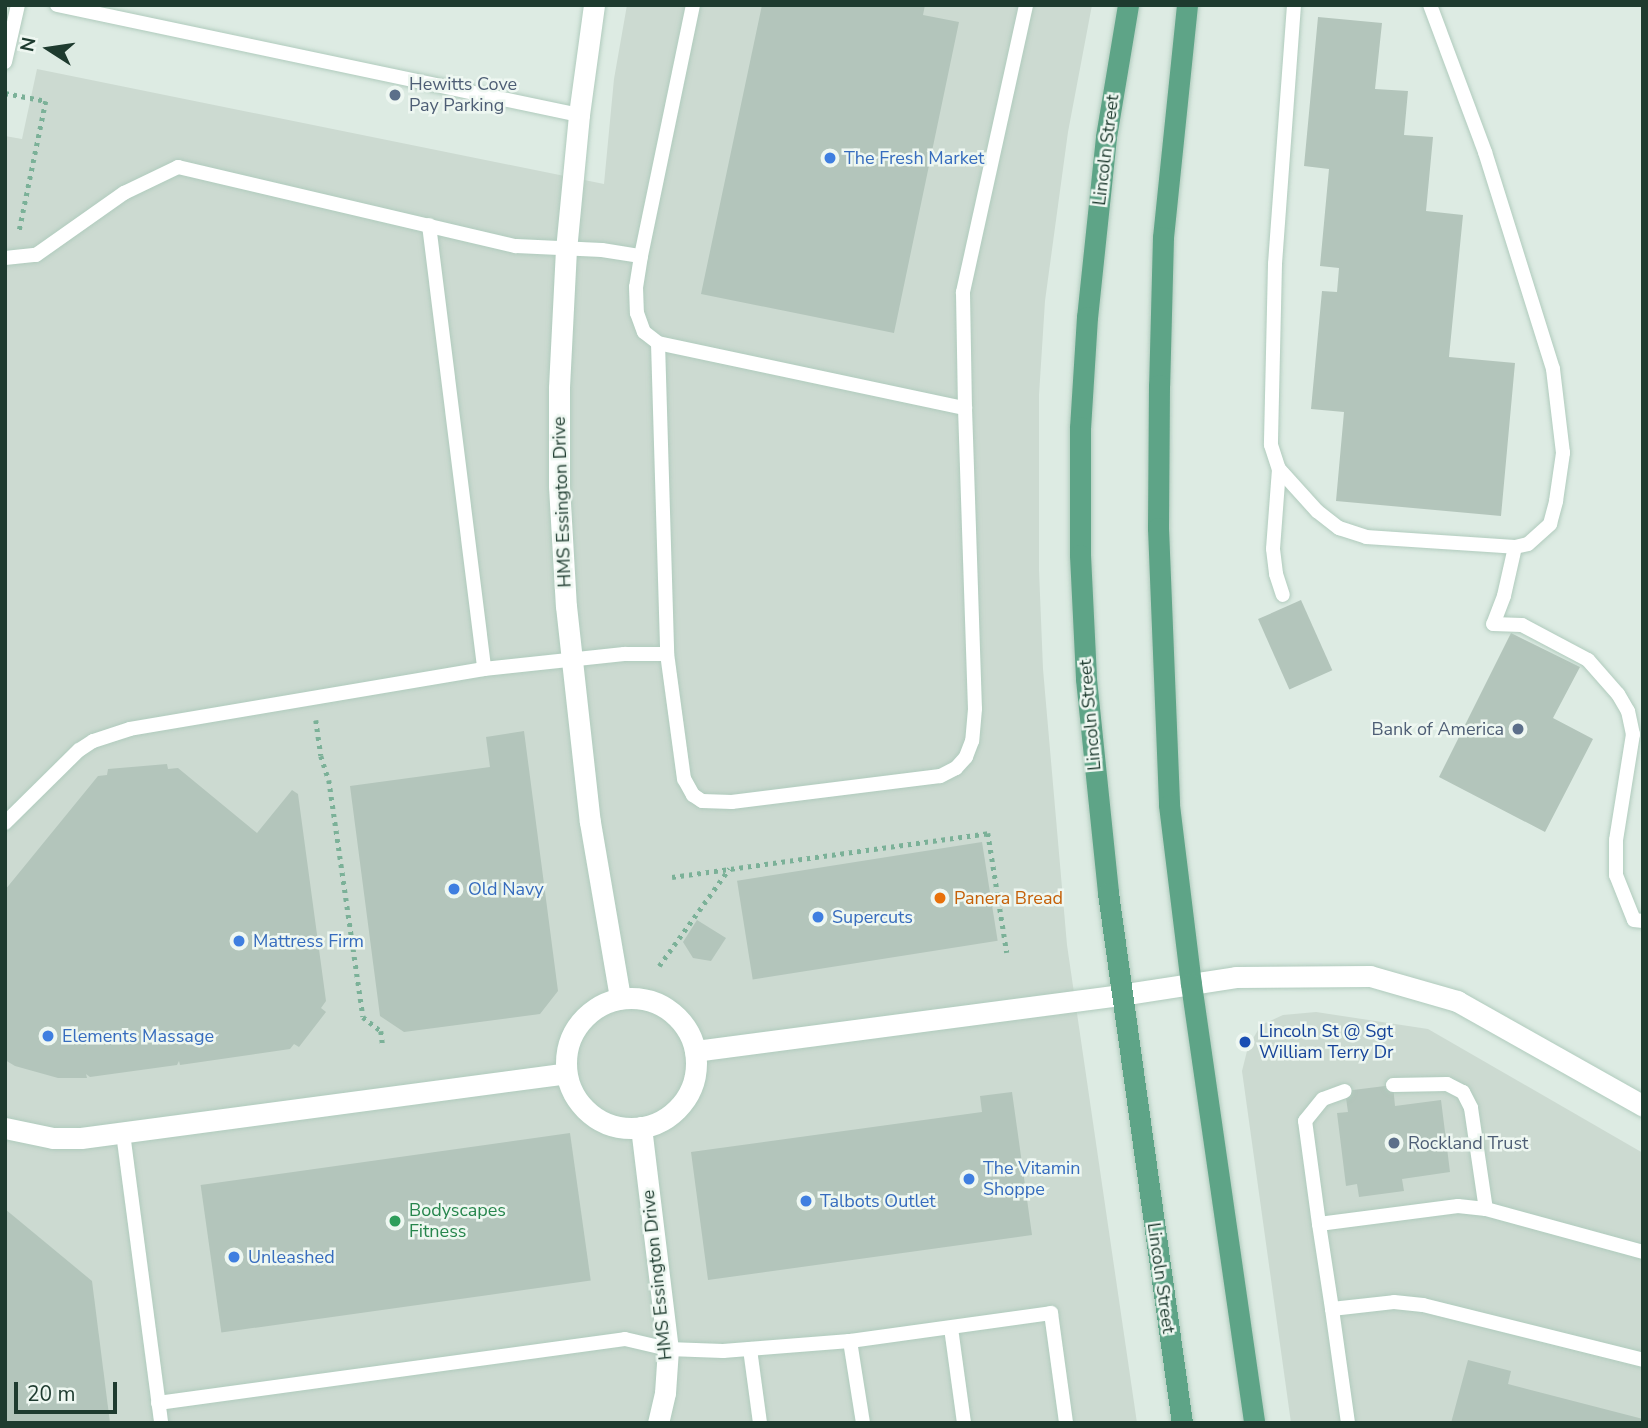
<!DOCTYPE html>
<style>
body{margin:0}
#map{position:relative;width:1648px;height:1428px;overflow:hidden;background:#ddebe3;font-family:"Nunito Sans",sans-serif}
div>[style]{position:absolute}
.built>*{inset:0;background:#ccdad1}
.building>*{inset:0;background:#b3c5bb;transform-origin:0 0}
.path>*{height:4.5px;margin-top:-2.25px;transform-origin:0;background:repeating-linear-gradient(90deg,#7bb198 0 3.5px,transparent 0 8.5px)}
.roads{filter:drop-shadow(0 0 2px #b0cbbd) drop-shadow(0 0 2px #b0cbbd)}
.lane>*{height:14px;margin:-7px;padding:0 7px;transform-origin:7px;border-radius:7px;background:#fff}
.street>*{height:21px;margin:-10.5px;padding:0 10.5px;transform-origin:10.5px;border-radius:10.5px;background:#fff}
.street>.ring{margin:-10.5px;padding:0;box-sizing:content-box;background:none;border:21px solid #fff;border-radius:50%}
.secondary>*{height:21px;margin:-10.5px;padding:0 10.5px;transform-origin:10.5px;border-radius:10.5px;background:#fff}
.primary>*{height:21px;margin:-10.5px;padding:0 10.5px;transform-origin:10.5px;border-radius:10.5px;background:#5ea487}
.dots>*{width:19px;height:19px;translate:-50% -50%;box-sizing:border-box;border:4px solid #eef7f1;border-radius:50%}
span{translate:-50% -50%;white-space:nowrap;text-align:center;line-height:1.15;-webkit-text-stroke:5px #eef7f1;paint-order:stroke}
.service-label{font-size:18px;color:#4e5e75}
.left{translate:0 -50%;text-align:left}
.right{translate:-100% -50%;text-align:right}
.street-label{font-size:18px;color:#1e3b2f}
.shop-label{font-size:18px;color:#366cbe}
.food-label{font-size:18px;color:#c56008}
.transit-label{font-size:18px;color:#164399}
.leisure-label{font-size:18px;color:#27864d}
.frame{position:absolute;inset:0;border:7px solid #1e3b2f;pointer-events:none}
.north{position:absolute;left:14px;top:14px;width:70px;height:70px;-webkit-text-stroke:5px #eef7f1;paint-order:stroke;rotate:282deg;font-size:19px;font-weight:700;line-height:28px;text-align:center;color:#1e3b2f}
.north::after{content:'';display:block;margin:auto;width:24px;height:32px;background:#1e3b2f;clip-path:polygon(50% 0,100% 100%,50% 72%,0 100%)}
.scale{position:absolute;left:14px;top:1382px;width:103px;height:32px;box-sizing:border-box;border:4px solid #1e3b2f;border-top:0;padding-left:9px;font-size:21px;line-height:24px;white-space:nowrap;color:#1e3b2f;-webkit-text-stroke:5px #eef7f1;paint-order:stroke}
</style>
<div id="map">
<div class="built">
<div style="clip-path:polygon(627px 5px,1092px 5px,1068px 132px,1045px 301px,1039px 395px,1039px 570px,1043px 669px,1067px 945px,1137px 1423px,5px 1423px,5px 136px,22px 139px,37px 69px,604px 184px,614px 79px)"></div>
<div style="clip-path:polygon(1316px 1012px,1428px 1029px,1643px 1153px,1643px 1423px,1291px 1423px,1242px 1071px,1248px 1047px,1261px 1025px,1283px 1015px)"></div>
</div>
<div class="building">
<div style="clip-path:polygon(762px 5px,925px 5px,923px 15px,959px 22px,894px 333px,701px 294px)"></div>
<div style="clip-path:polygon(1318px 17px,1382px 23px,1375px 89px,1408px 91px,1404px 135px,1433px 137px,1426px 211px,1463px 215px,1449px 357px,1515px 363px,1501px 516px,1336px 501px,1344px 412px,1311px 409px,1322px 291px,1337px 292px,1339px 268px,1320px 266px,1329px 169px,1304px 166px)"></div>
<div style="left:1301px;top:600px;width:77px;height:47px;rotate:66deg"></div>
<div style="clip-path:polygon(1511px 633px,1580px 667px,1553px 718px,1593px 739px,1545px 832px,1439px 777px)"></div>
<div style="clip-path:polygon(524px 731px,558px 991px,540px 1014px,404px 1032px,380px 1016px,350px 786px,490px 767px,486px 737px)"></div>
<div style="clip-path:polygon(167px 764px,168px 769px,178px 768px,257px 833px,292px 790px,298px 794px,326px 1001px,321px 1008px,326px 1012px,299px 1047px,294px 1044px,290px 1049px,180px 1065px,179px 1061px,177px 1065px,90px 1077px,86px 1074px,87px 1078px,58px 1078px,15px 1066px,5px 1060px,5px 890px,98px 776px,107px 775px,108px 769px)"></div>
<div style="left:982px;top:842px;width:100px;height:248px;rotate:81deg"></div>
<div style="clip-path:polygon(697px 920px,726px 938px,711px 961px,693px 958px,683px 942px)"></div>
<div style="clip-path:polygon(1393px 1085px,1395px 1106px,1441px 1100px,1450px 1172px,1402px 1179px,1404px 1191px,1359px 1197px,1357px 1184px,1346px 1186px,1337px 1113px,1348px 1112px,1345px 1091px)"></div>
<div style="clip-path:polygon(1012px 1092px,1032px 1235px,708px 1280px,691px 1152px,982px 1112px,980px 1096px)"></div>
<div style="left:570px;top:1133px;width:149px;height:373px;rotate:82deg"></div>
<div style="clip-path:polygon(5px 1209px,92px 1281px,110px 1423px,5px 1423px)"></div>
<div style="clip-path:polygon(1468px 1360px,1511px 1371px,1508px 1384px,1643px 1419px,1643px 1423px,1451px 1423px)"></div>
</div>
<div class="path">
<div style="left:5px;top:93px;width:42px;rotate:11deg"></div>
<div style="left:46px;top:101px;width:134px;rotate:101.6deg"></div>
<div style="left:316px;top:720px;width:36px;rotate:82deg"></div>
<div style="left:321px;top:756px;width:25px;rotate:72deg"></div>
<div style="left:329px;top:780px;width:239px;rotate:81.8deg"></div>
<div style="left:363px;top:1017px;width:23px;rotate:38deg"></div>
<div style="left:381px;top:1031px;width:16px;rotate:83deg"></div>
<div style="left:672px;top:877px;width:319px;rotate:-7.9deg"></div>
<div style="left:988px;top:833px;width:121px;rotate:81deg"></div>
<div style="left:659px;top:966px;width:120px;rotate:-54.2deg"></div>
</div>
<div class="roads">
<div class="lane">
<div style="left:57px;top:5px;width:533px;rotate:11.9deg"></div>
<div style="left:1294px;top:5px;width:260px;rotate:94.2deg"></div>
<div style="left:1275px;top:264px;width:181px;rotate:91.3deg"></div>
<div style="left:1271px;top:445px;width:25px;rotate:72deg"></div>
<div style="left:1279px;top:469px;width:57px;rotate:47.9deg"></div>
<div style="left:1317px;top:511px;width:28px;rotate:38deg"></div>
<div style="left:1339px;top:528px;width:28px;rotate:18deg"></div>
<div style="left:1366px;top:537px;width:149px;rotate:3.8deg"></div>
<div style="left:1515px;top:547px;width:13px;rotate:-13deg"></div>
<div style="left:1528px;top:544px;width:30px;rotate:-42deg"></div>
<div style="left:1550px;top:524px;width:24px;rotate:-75deg"></div>
<div style="left:1556px;top:501px;width:49px;rotate:-81.7deg"></div>
<div style="left:1563px;top:453px;width:85px;rotate:-96.8deg"></div>
<div style="left:1553px;top:369px;width:227px;rotate:-107.4deg"></div>
<div style="left:1485px;top:152px;width:157px;rotate:-110.5deg"></div>
<div style="left:5px;top:62px;width:58px;rotate:-77.2deg"></div>
<div style="left:429px;top:225px;width:447px;rotate:82.9deg"></div>
<div style="left:641px;top:256px;width:256px;rotate:-78.3deg"></div>
<div style="left:5px;top:258px;width:31px;rotate:-6deg"></div>
<div style="left:36px;top:255px;width:108px;rotate:-35.2deg"></div>
<div style="left:124px;top:193px;width:60px;rotate:-25.7deg"></div>
<div style="left:178px;top:167px;width:347px;rotate:13.2deg"></div>
<div style="left:516px;top:246px;width:86px;rotate:2.7deg"></div>
<div style="left:602px;top:250px;width:39px;rotate:9deg"></div>
<div style="left:641px;top:256px;width:31px;rotate:99deg"></div>
<div style="left:636px;top:287px;width:26px;rotate:88deg"></div>
<div style="left:637px;top:313px;width:20px;rotate:70deg"></div>
<div style="left:644px;top:332px;width:18px;rotate:38deg"></div>
<div style="left:658px;top:343px;width:311px;rotate:88.3deg"></div>
<div style="left:667px;top:654px;width:43px;rotate:180deg"></div>
<div style="left:624px;top:654px;width:141px;rotate:173.9deg"></div>
<div style="left:484px;top:669px;width:359px;rotate:170.4deg"></div>
<div style="left:130px;top:729px;width:39px;rotate:162deg"></div>
<div style="left:93px;top:741px;width:17px;rotate:147deg"></div>
<div style="left:79px;top:750px;width:104px;rotate:135.4deg"></div>
<div style="left:658px;top:343px;width:314px;rotate:12deg"></div>
<div style="left:965px;top:408px;width:301px;rotate:88.1deg"></div>
<div style="left:975px;top:709px;width:32px;rotate:95deg"></div>
<div style="left:972px;top:741px;width:17px;rotate:111deg"></div>
<div style="left:966px;top:757px;width:15px;rotate:132deg"></div>
<div style="left:956px;top:768px;width:18px;rotate:153deg"></div>
<div style="left:940px;top:776px;width:210px;rotate:172.9deg"></div>
<div style="left:732px;top:802px;width:30px;rotate:-178deg"></div>
<div style="left:702px;top:801px;width:11px;rotate:-146deg"></div>
<div style="left:693px;top:795px;width:18px;rotate:-119deg"></div>
<div style="left:684px;top:779px;width:126px;rotate:-97.7deg"></div>
<div style="left:965px;top:408px;width:116px;rotate:-91deg"></div>
<div style="left:963px;top:292px;width:294px;rotate:-77.6deg"></div>
<div style="left:1279px;top:469px;width:80px;rotate:94.3deg"></div>
<div style="left:1273px;top:549px;width:25px;rotate:83deg"></div>
<div style="left:1276px;top:574px;width:22px;rotate:72deg"></div>
<div style="left:1515px;top:547px;width:50px;rotate:102.7deg"></div>
<div style="left:1504px;top:596px;width:30px;rotate:111deg"></div>
<div style="left:1493px;top:624px;width:29px;rotate:2deg"></div>
<div style="left:1522px;top:625px;width:75px;rotate:27.9deg"></div>
<div style="left:1588px;top:660px;width:45px;rotate:48.6deg"></div>
<div style="left:1618px;top:694px;width:20px;rotate:60deg"></div>
<div style="left:1628px;top:711px;width:24px;rotate:78deg"></div>
<div style="left:1633px;top:734px;width:107px;rotate:99.1deg"></div>
<div style="left:1616px;top:840px;width:35px;rotate:90deg"></div>
<div style="left:1616px;top:875px;width:48px;rotate:68.2deg"></div>
<div style="left:1634px;top:920px;width:9px;rotate:6deg"></div>
<div style="left:1393px;top:1085px;width:54px;rotate:-1.1deg"></div>
<div style="left:1447px;top:1084px;width:18px;rotate:27deg"></div>
<div style="left:1463px;top:1092px;width:18px;rotate:63deg"></div>
<div style="left:1471px;top:1108px;width:102px;rotate:81.6deg"></div>
<div style="left:123px;top:1133px;width:292px;rotate:82.5deg"></div>
<div style="left:1319px;top:1224px;width:104px;rotate:-97.7deg"></div>
<div style="left:1305px;top:1121px;width:28px;rotate:-51deg"></div>
<div style="left:1323px;top:1099px;width:23px;rotate:-20deg"></div>
<div style="left:1332px;top:1309px;width:86px;rotate:-98.7deg"></div>
<div style="left:1319px;top:1224px;width:140px;rotate:-7.4deg"></div>
<div style="left:1458px;top:1206px;width:28px;rotate:6deg"></div>
<div style="left:1486px;top:1209px;width:163px;rotate:15.3deg"></div>
<div style="left:951px;top:1328px;width:96px;rotate:82.2deg"></div>
<div style="left:850px;top:1341px;width:203px;rotate:-7.9deg"></div>
<div style="left:1051px;top:1313px;width:111px;rotate:82.2deg"></div>
<div style="left:750px;top:1349px;width:75px;rotate:82.3deg"></div>
<div style="left:158px;top:1403px;width:471px;rotate:-7.8deg"></div>
<div style="left:625px;top:1339px;width:44px;rotate:13.1deg"></div>
<div style="left:668px;top:1349px;width:55px;rotate:2.1deg"></div>
<div style="left:723px;top:1351px;width:127px;rotate:-4.5deg"></div>
<div style="left:850px;top:1341px;width:83px;rotate:81deg"></div>
<div style="left:1348px;top:1423px;width:115px;rotate:-98deg"></div>
<div style="left:1332px;top:1309px;width:62px;rotate:-6.4deg"></div>
<div style="left:1394px;top:1302px;width:29px;rotate:6deg"></div>
<div style="left:1423px;top:1305px;width:227px;rotate:14deg"></div>
</div>
<div class="street">
<div style="left:594px;top:5px;width:111px;rotate:97.8deg"></div>
<div style="left:579px;top:115px;width:135px;rotate:95.5deg"></div>
<div style="left:566px;top:249px;width:139px;rotate:92.9deg"></div>
<div style="left:559px;top:388px;width:98px;rotate:90deg"></div>
<div style="left:559px;top:486px;width:120px;rotate:86.7deg"></div>
<div style="left:566px;top:606px;width:217px;rotate:83.7deg"></div>
<div style="left:590px;top:822px;width:179px;rotate:80.3deg"></div>
<div class="ring" style="left:566px;top:998px;width:109px;height:109px"></div>
<div style="left:695px;top:1051px;width:429px;rotate:-7.5deg"></div>
<div style="left:641px;top:1127px;width:224px;rotate:83.1deg"></div>
<div style="left:668px;top:1349px;width:44px;rotate:93.9deg"></div>
<div style="left:665px;top:1393px;width:31px;rotate:103deg"></div>
<div style="left:5px;top:1128px;width:49px;rotate:11.8deg"></div>
<div style="left:53px;top:1138px;width:28px"></div>
<div style="left:81px;top:1138px;width:489px;rotate:-7.6deg"></div>
</div>
<div class="secondary">
<div style="left:1120px;top:995px;width:117px;rotate:-8.8deg"></div>
<div style="left:1236px;top:977px;width:134px;rotate:-0.4deg"></div>
<div style="left:1370px;top:976px;width:91px;rotate:16deg"></div>
<div style="left:1457px;top:1001px;width:214px;rotate:29.4deg"></div>
</div>
<div class="primary">
<div style="left:1128px;top:5px;width:134px;rotate:99.5deg"></div>
<div style="left:1106px;top:137px;width:181px;rotate:96deg"></div>
<div style="left:1087px;top:317px;width:110px;rotate:93.6deg"></div>
<div style="left:1080px;top:427px;width:128px;rotate:90deg"></div>
<div style="left:1080px;top:555px;width:124px;rotate:87.2deg"></div>
<div style="left:1086px;top:679px;width:215px;rotate:84.1deg"></div>
<div style="left:1108px;top:893px;width:535px;rotate:82.05deg"></div>
<div style="left:1187px;top:5px;width:233px;rotate:95.9deg"></div>
<div style="left:1163px;top:237px;width:148px;rotate:91.5deg"></div>
<div style="left:1159px;top:385px;width:143px;rotate:90.4deg"></div>
<div style="left:1158px;top:528px;width:277px;rotate:87.7deg"></div>
<div style="left:1169px;top:805px;width:180px;rotate:83deg"></div>
<div style="left:1191px;top:984px;width:443px;rotate:81.8deg"></div>
</div>
</div>
<div class="dots">
<div style="left:395px;top:95px;background:#5c6f8a"></div>
<div style="left:830px;top:158px;background:#3f7fe0"></div>
<div style="left:1518px;top:729px;background:#5c6f8a"></div>
<div style="left:454px;top:889px;background:#3f7fe0"></div>
<div style="left:940px;top:898px;background:#e8710a"></div>
<div style="left:818px;top:917px;background:#3f7fe0"></div>
<div style="left:239px;top:941px;background:#3f7fe0"></div>
<div style="left:48px;top:1036px;background:#3f7fe0"></div>
<div style="left:1245px;top:1042px;background:#1a4fb4"></div>
<div style="left:1394px;top:1143px;background:#5c6f8a"></div>
<div style="left:969px;top:1179px;background:#3f7fe0"></div>
<div style="left:806px;top:1201px;background:#3f7fe0"></div>
<div style="left:395px;top:1221px;background:#2e9e5b"></div>
<div style="left:234px;top:1257px;background:#3f7fe0"></div>
</div>
<div class="service-label">
<span class="left" style="left:409px;top:95px">Hewitts Cove<br>Pay Parking</span>
<span class="right" style="left:1504px;top:729px">Bank of America</span>
<span class="left" style="left:1408px;top:1143px">Rockland Trust</span>
</div>
<div class="street-label">
<span style="left:1106px;top:150px;rotate:-83deg">Lincoln Street</span>
<span style="left:562px;top:502px;rotate:-92deg">HMS Essington Drive</span>
<span style="left:1090px;top:715px;rotate:-95deg">Lincoln Street</span>
<span style="left:657px;top:1275px;rotate:-96deg">HMS Essington Drive</span>
<span style="left:1161px;top:1278px;rotate:82deg">Lincoln Street</span>
</div>
<div class="shop-label">
<span class="left" style="left:844px;top:158px">The Fresh Market</span>
<span class="left" style="left:468px;top:889px">Old Navy</span>
<span class="left" style="left:832px;top:917px">Supercuts</span>
<span class="left" style="left:253px;top:941px">Mattress Firm</span>
<span class="left" style="left:62px;top:1036px">Elements Massage</span>
<span class="left" style="left:983px;top:1179px">The Vitamin<br>Shoppe</span>
<span class="left" style="left:820px;top:1201px">Talbots Outlet</span>
<span class="left" style="left:248px;top:1257px">Unleashed</span>
</div>
<div class="food-label">
<span class="left" style="left:954px;top:898px">Panera Bread</span>
</div>
<div class="transit-label">
<span class="left" style="left:1259px;top:1042px">Lincoln St @ Sgt<br>William Terry Dr</span>
</div>
<div class="leisure-label">
<span class="left" style="left:409px;top:1221px">Bodyscapes<br>Fitness</span>
</div>
<div class="frame"></div>
<div class="north">N</div>
<div class="scale">20 m</div>
</div>
